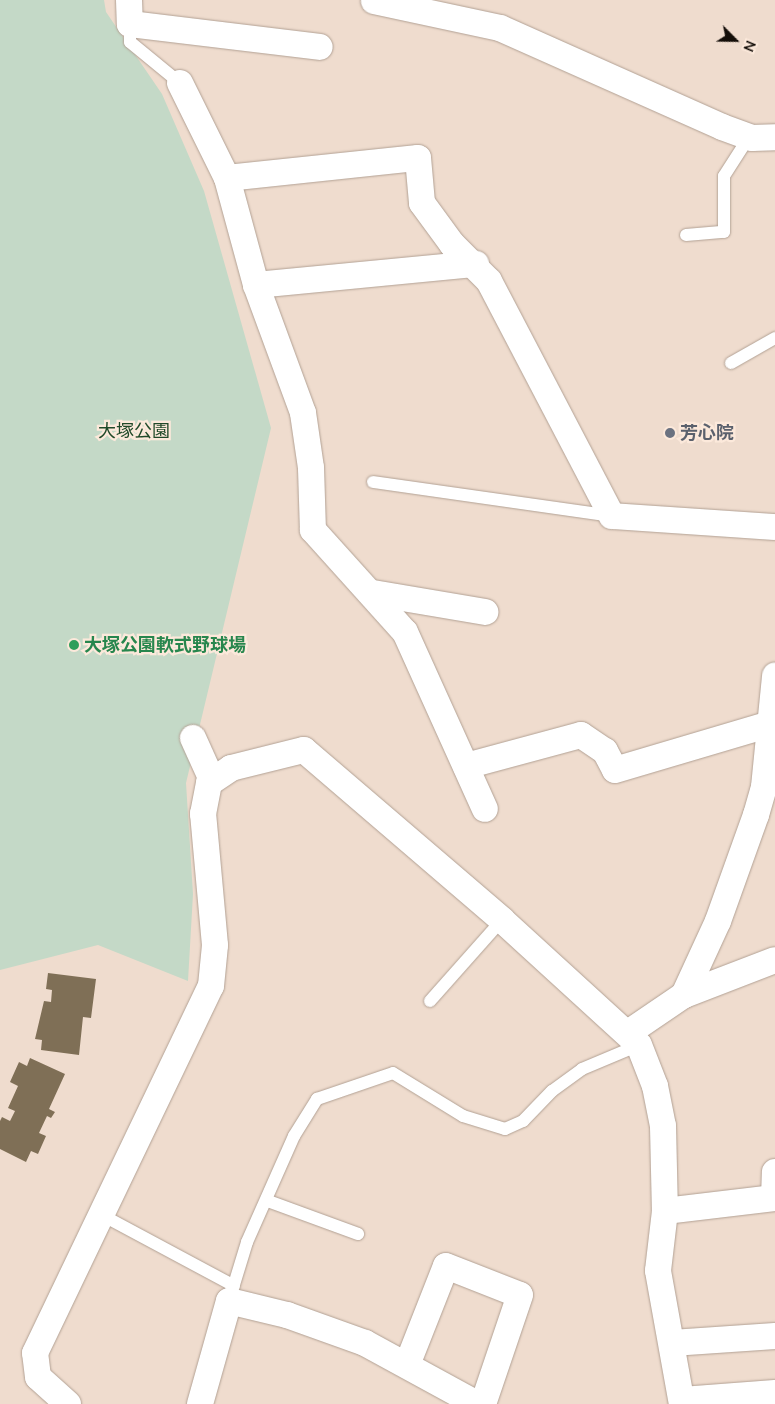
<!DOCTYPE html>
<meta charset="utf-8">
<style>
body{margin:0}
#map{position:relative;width:775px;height:1404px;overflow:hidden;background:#efdcce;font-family:"Nunito Sans","Noto Sans JP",sans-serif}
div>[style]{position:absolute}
.green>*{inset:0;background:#c4d9c7}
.building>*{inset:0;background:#7f6f56}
.roads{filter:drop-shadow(0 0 1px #b2a194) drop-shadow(0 0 1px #b2a194)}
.lane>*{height:12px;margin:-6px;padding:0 6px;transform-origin:6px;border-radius:6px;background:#fff}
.street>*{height:26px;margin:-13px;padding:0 13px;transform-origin:13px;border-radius:13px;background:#fff}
.dots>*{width:14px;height:14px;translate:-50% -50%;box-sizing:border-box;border:2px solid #fce9db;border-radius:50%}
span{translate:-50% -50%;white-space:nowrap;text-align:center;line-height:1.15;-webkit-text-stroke:4.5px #fce9db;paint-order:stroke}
.park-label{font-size:18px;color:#204929}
.worship-label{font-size:18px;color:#5b616d;font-weight:700}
.left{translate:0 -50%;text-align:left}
.leisure-label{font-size:18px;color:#27864d;font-weight:700}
.north{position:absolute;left:710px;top:15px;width:50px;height:50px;-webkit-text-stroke:4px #fce9db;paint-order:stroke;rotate:113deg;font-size:14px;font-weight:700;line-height:20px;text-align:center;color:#140e09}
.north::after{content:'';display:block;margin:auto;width:18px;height:22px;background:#140e09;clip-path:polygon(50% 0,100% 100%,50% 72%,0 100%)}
</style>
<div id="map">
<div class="green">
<div style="clip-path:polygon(0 0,104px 0,106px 12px,162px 94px,204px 191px,271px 428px,186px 783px,193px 894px,188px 981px,98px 945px,0 970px)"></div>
</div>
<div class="building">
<div style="clip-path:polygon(48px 973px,96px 979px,91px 1018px,83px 1017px,79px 1055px,41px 1050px,42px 1040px,35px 1039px,44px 1001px,51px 1002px,52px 990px,46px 989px)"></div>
<div style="clip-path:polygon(30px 1058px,65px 1074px,49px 1109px,55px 1112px,51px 1118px,47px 1116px,39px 1133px,46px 1136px,38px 1154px,31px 1151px,26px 1162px,0 1149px,0 1121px,2px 1117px,10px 1121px,15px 1111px,8px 1108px,18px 1086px,10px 1082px,19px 1062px,27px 1066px)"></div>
</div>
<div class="roads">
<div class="lane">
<div style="left:130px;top:24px;width:18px;rotate:90deg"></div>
<div style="left:130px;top:42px;width:65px;rotate:39.4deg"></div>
<div style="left:686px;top:235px;width:38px;rotate:-5deg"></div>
<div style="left:724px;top:232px;width:56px;rotate:-90deg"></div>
<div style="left:724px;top:176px;width:46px;rotate:-57.3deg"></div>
<div style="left:731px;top:363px;width:51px;rotate:-29.6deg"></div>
<div style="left:373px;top:482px;width:241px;rotate:8.1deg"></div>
<div style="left:430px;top:1001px;width:108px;rotate:-48.4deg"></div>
<div style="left:268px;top:1201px;width:96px;rotate:20.1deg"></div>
<div style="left:100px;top:1214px;width:152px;rotate:28.2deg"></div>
<div style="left:229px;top:1301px;width:62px;rotate:-73deg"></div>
<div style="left:247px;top:1242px;width:116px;rotate:-66.1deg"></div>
<div style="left:294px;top:1136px;width:44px;rotate:-58.1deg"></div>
<div style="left:317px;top:1099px;width:80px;rotate:-18.9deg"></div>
<div style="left:393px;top:1073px;width:82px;rotate:31.6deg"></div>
<div style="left:463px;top:1116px;width:44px;rotate:17.2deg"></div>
<div style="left:505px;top:1129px;width:20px;rotate:-24deg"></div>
<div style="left:523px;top:1121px;width:42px;rotate:-46deg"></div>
<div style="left:552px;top:1091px;width:37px;rotate:-36deg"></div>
<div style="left:582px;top:1069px;width:62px;rotate:-22.8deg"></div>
</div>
<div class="street">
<div style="left:129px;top:0;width:24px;rotate:88deg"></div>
<div style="left:130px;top:24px;width:191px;rotate:6.9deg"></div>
<div style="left:374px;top:1px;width:129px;rotate:12.1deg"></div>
<div style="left:500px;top:28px;width:243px;rotate:24deg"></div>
<div style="left:722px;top:127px;width:32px;rotate:20deg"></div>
<div style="left:752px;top:138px;width:23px;rotate:-2deg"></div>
<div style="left:180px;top:83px;width:106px;rotate:63.7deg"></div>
<div style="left:227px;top:178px;width:111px;rotate:74.8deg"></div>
<div style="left:256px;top:285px;width:136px;rotate:69.8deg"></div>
<div style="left:303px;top:413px;width:56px;rotate:81.7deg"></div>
<div style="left:311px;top:468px;width:62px;rotate:88.2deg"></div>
<div style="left:313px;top:530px;width:137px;rotate:48deg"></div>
<div style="left:405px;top:632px;width:194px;rotate:65.7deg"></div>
<div style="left:227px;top:178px;width:192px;rotate:-6deg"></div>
<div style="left:418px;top:158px;width:45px;rotate:84.9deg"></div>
<div style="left:422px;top:203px;width:51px;rotate:53.8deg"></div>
<div style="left:452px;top:244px;width:52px;rotate:45deg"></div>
<div style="left:489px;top:281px;width:265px;rotate:62.4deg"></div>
<div style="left:612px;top:516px;width:163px;rotate:3.9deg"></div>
<div style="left:256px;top:285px;width:221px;rotate:-5.5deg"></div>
<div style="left:373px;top:593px;width:114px;rotate:9.6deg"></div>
<div style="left:193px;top:738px;width:46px;rotate:65.7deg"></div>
<div style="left:466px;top:766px;width:119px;rotate:-15.1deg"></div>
<div style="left:581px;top:735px;width:29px;rotate:34deg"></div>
<div style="left:605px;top:751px;width:21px;rotate:62deg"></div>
<div style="left:615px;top:770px;width:162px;rotate:-16.5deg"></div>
<div style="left:684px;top:995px;width:81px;rotate:-65.3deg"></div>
<div style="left:718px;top:921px;width:113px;rotate:-70.3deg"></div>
<div style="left:756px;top:815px;width:29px;rotate:-74deg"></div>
<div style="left:764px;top:787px;width:112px;rotate:-84.3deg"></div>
<div style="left:628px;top:1033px;width:68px;rotate:-34.2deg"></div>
<div style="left:684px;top:995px;width:97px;rotate:-21deg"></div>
<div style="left:665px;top:1211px;width:110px;rotate:-6.8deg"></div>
<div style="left:774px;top:1198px;width:26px;rotate:-88deg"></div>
<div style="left:672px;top:1343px;width:103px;rotate:-3.9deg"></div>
<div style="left:407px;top:1365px;width:106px;rotate:-68.5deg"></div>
<div style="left:446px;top:1266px;width:79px;rotate:21.4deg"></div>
<div style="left:520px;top:1295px;width:115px;rotate:108.7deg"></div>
<div style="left:682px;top:1400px;width:93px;rotate:-4.3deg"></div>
<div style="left:68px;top:1404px;width:40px;rotate:-138deg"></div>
<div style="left:38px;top:1377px;width:24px;rotate:-97deg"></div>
<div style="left:35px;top:1353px;width:407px;rotate:-64.4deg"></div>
<div style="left:211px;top:986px;width:41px;rotate:-84.4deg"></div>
<div style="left:215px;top:945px;width:132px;rotate:-95.2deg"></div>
<div style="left:203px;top:814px;width:32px;rotate:-79deg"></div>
<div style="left:209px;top:783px;width:27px;rotate:-34deg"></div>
<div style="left:231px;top:768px;width:75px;rotate:-13.9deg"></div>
<div style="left:304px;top:750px;width:261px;rotate:40.6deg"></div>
<div style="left:502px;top:920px;width:185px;rotate:42.4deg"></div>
<div style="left:639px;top:1045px;width:44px;rotate:68.7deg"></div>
<div style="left:655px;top:1086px;width:41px;rotate:78.7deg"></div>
<div style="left:663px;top:1126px;width:85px;rotate:88.7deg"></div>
<div style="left:665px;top:1211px;width:60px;rotate:96.7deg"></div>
<div style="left:658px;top:1271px;width:135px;rotate:79.8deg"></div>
<div style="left:200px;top:1404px;width:107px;rotate:-74.3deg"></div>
<div style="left:229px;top:1301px;width:60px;rotate:13.6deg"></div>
<div style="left:287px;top:1315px;width:83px;rotate:19.7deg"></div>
<div style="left:365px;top:1343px;width:128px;rotate:28.6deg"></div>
</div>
</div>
<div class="dots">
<div style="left:670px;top:433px;background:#6b7280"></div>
<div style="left:74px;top:645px;background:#2e9e5b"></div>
</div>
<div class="park-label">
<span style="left:134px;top:431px">大塚公園</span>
</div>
<div class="worship-label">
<span class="left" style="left:680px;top:433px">芳心院</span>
</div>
<div class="leisure-label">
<span class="left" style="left:84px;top:645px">大塚公園軟式野球場</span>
</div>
<div class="north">N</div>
</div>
